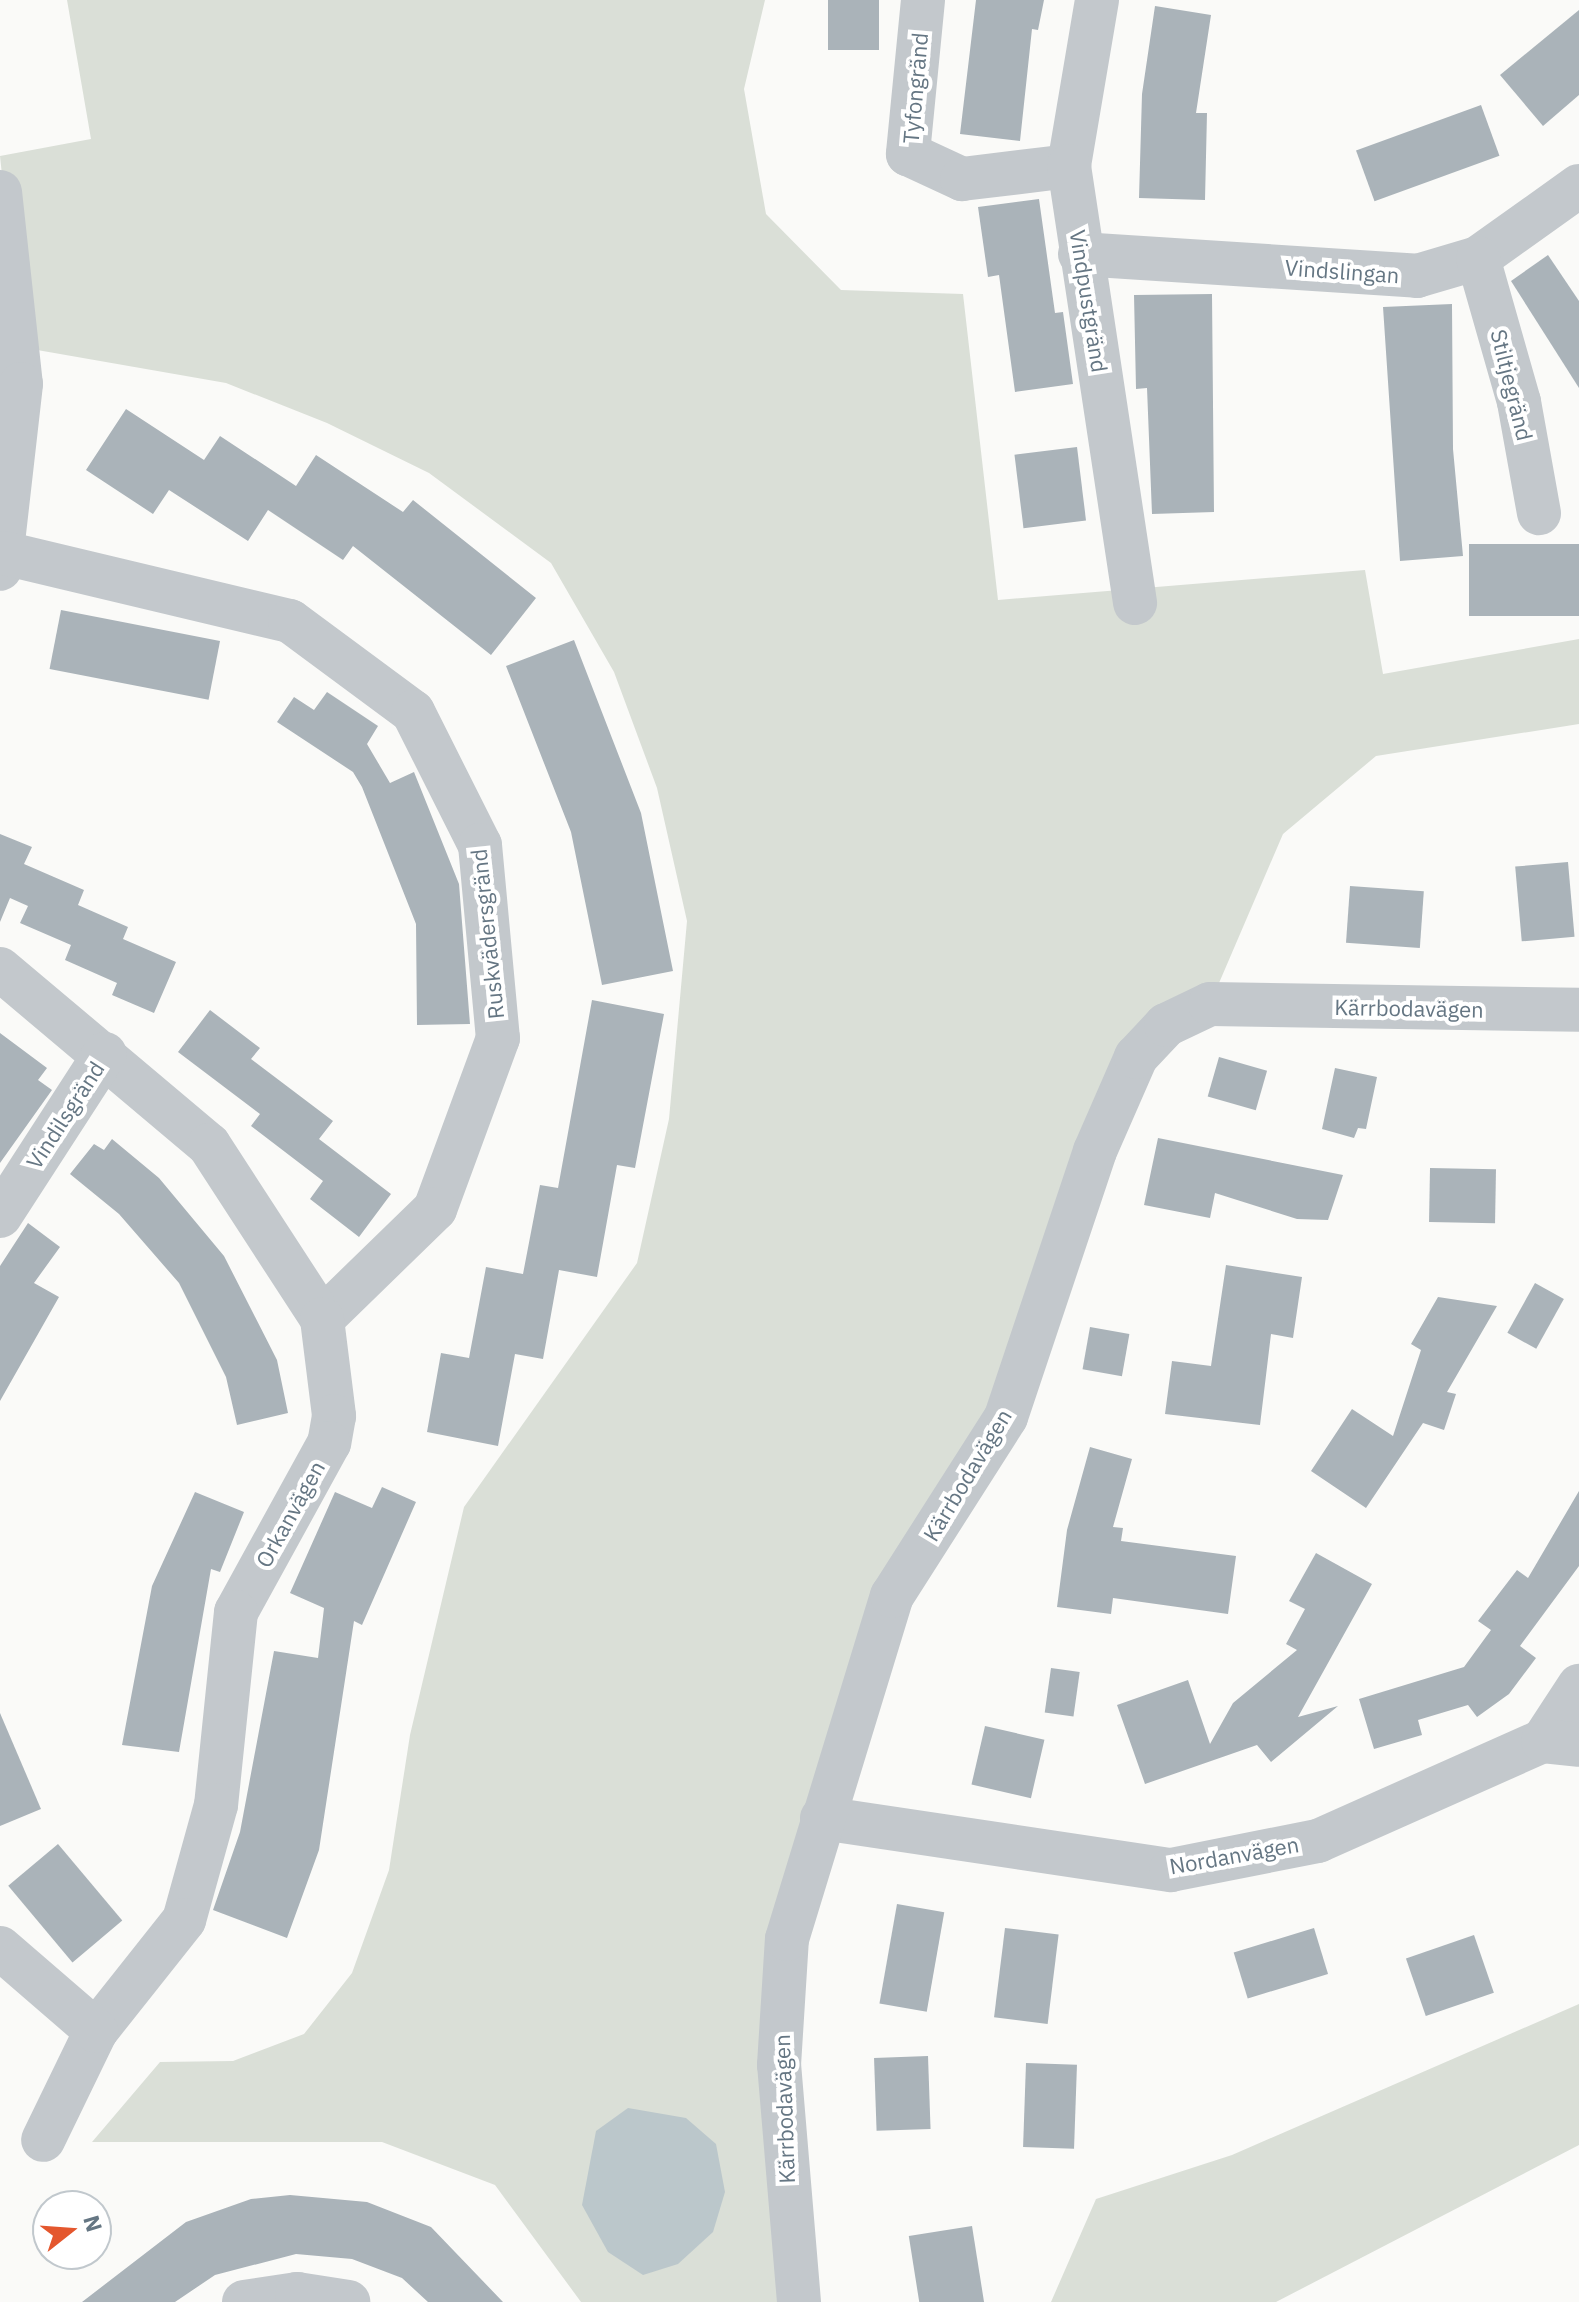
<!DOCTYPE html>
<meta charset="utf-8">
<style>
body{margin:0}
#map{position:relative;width:1579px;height:2302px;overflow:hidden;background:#fafaf8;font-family:"IBM Plex Sans",sans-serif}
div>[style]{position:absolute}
.green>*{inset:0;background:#dadfd7}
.water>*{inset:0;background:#bbc7cb}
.building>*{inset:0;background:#aab3b9;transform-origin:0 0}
.minor>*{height:44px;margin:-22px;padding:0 22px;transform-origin:22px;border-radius:22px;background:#c3c8cc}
span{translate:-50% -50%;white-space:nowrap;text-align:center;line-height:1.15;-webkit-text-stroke:8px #fff;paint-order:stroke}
.street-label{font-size:22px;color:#657683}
.north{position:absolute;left:32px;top:2190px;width:80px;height:80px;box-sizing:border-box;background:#fff;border:2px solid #c1c8cd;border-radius:50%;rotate:73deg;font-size:22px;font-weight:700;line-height:32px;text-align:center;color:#657683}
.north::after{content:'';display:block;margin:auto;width:28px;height:36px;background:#e4572e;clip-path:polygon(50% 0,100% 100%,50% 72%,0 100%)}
</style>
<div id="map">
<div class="green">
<div style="clip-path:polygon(67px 0,765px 0,744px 89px,766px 214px,841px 290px,963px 294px,998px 600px,1365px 570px,1383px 674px,1579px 639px,1579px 724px,1376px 756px,1283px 834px,1210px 1004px,1166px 1025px,1048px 1294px,892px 1596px,787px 1939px,799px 2302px,581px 2302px,495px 2185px,382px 2142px,92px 2142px,160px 2062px,233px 2061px,304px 2034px,352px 1973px,389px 1870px,410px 1735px,464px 1507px,637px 1263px,669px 1119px,687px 921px,657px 788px,614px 672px,551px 563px,429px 473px,327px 423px,226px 383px,20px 347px,0 156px,91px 139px)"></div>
<div style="clip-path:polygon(1579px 2004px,1579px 2145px,1276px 2302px,1051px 2302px,1096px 2199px,1232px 2155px)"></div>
</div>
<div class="water">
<div style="clip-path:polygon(628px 2108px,686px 2118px,716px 2144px,725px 2192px,713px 2232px,678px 2264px,643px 2275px,608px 2252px,582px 2205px,596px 2131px)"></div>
</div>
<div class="building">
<div style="left:828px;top:0;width:51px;height:50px"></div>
<div style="clip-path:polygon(976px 0,1044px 0,1038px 30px,1032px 29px,1020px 141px,960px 134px)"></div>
<div style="clip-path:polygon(1155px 6px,1211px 15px,1196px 113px,1207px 113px,1205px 200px,1139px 198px,1142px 94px)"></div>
<div style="clip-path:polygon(1579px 10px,1579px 95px,1543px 126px,1500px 75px)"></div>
<div style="left:1481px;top:105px;width:54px;height:133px;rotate:70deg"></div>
<div style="clip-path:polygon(1039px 199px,1055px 313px,1063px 312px,1073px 384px,1015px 392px,999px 275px,988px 277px,978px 207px)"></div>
<div style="clip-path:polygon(1548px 255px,1579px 301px,1579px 388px,1511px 281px)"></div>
<div style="clip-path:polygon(1212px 294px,1214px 512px,1152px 514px,1147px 388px,1136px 389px,1134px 295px)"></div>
<div style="clip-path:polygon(1452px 304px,1453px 449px,1463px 556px,1400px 561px,1383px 307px)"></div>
<div style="clip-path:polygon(126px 409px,204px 460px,220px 436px,296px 486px,316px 455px,403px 512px,413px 500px,536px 598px,491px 655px,353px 546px,343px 560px,268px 510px,248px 541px,169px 490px,153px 514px,86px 470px)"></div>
<div style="left:1077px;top:447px;width:74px;height:63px;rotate:83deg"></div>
<div style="left:1579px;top:544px;width:72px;height:110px;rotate:90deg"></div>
<div style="left:61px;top:610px;width:162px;height:60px;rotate:11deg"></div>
<div style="clip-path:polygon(574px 640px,641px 813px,673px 971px,602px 985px,571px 832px,506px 666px)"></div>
<div style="clip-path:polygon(327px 692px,378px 726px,367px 744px,390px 783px,414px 772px,459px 884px,470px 1024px,417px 1025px,416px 924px,362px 787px,353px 772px,277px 722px,294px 697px,314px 710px)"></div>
<div style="clip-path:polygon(0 834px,32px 847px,24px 864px,84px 890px,78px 905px,128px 927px,123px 939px,176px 962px,154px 1013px,112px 995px,117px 983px,65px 960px,71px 945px,20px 923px,28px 906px,10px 898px,0 922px)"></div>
<div style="left:1568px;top:862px;width:75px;height:53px;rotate:85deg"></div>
<div style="left:1350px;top:886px;width:74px;height:57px;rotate:4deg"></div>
<div style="clip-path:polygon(592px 1000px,664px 1014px,635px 1168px,617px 1165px,597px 1277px,559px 1270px,543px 1359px,515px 1354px,498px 1446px,427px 1432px,441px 1353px,469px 1358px,486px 1267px,523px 1274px,540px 1185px,558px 1188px)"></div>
<div style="clip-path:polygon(210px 1010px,260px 1048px,251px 1059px,333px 1121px,319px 1139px,391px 1194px,359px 1237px,310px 1199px,323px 1181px,251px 1126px,260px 1114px,178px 1052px)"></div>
<div style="clip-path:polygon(0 1033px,47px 1068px,38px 1080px,52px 1090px,0 1163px)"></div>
<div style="left:1219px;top:1057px;width:50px;height:41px;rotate:16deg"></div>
<div style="clip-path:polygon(1335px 1068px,1377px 1077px,1366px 1129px,1358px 1128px,1354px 1138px,1322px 1129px)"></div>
<div style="clip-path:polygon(1158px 1138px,1343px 1175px,1328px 1220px,1297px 1219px,1215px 1193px,1210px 1218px,1144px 1205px)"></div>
<div style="clip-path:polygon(112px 1139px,159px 1178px,224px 1256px,277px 1360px,288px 1413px,237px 1425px,226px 1377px,179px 1283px,119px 1214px,70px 1174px,94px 1144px,104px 1150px)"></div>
<div style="left:1430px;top:1168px;width:66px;height:54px;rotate:1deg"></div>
<div style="clip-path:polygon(28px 1223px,60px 1247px,34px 1283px,59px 1297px,0 1401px,0 1266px)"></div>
<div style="clip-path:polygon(1226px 1265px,1302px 1277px,1293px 1338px,1271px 1334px,1260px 1425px,1165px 1414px,1172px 1361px,1211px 1366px)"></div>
<div style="left:1535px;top:1283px;width:33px;height:57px;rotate:29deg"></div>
<div style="clip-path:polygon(1438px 1297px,1497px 1306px,1447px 1392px,1456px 1394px,1444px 1430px,1423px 1423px,1366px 1508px,1311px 1471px,1352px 1409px,1393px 1436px,1421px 1350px,1411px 1344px)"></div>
<div style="left:1090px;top:1327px;width:40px;height:43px;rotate:10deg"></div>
<div style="clip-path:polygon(1090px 1447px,1132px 1459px,1113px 1527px,1123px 1528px,1121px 1541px,1236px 1556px,1228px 1614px,1113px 1598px,1111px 1614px,1057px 1607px,1067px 1530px)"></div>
<div style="clip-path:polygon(382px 1487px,416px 1502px,362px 1625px,354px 1621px,319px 1850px,287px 1938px,213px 1910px,240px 1832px,274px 1651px,318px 1658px,324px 1608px,290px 1593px,335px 1492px,372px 1508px)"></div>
<div style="clip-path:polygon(1579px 1491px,1579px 1566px,1520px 1646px,1536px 1658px,1509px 1694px,1477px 1717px,1468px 1705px,1418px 1720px,1422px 1735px,1374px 1749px,1359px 1699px,1464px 1667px,1491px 1630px,1478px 1621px,1517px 1570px,1528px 1578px)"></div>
<div style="clip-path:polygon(195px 1492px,244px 1512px,220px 1572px,211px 1569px,179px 1752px,122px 1745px,152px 1586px)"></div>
<div style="clip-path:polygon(1316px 1553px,1372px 1584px,1298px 1717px,1338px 1706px,1271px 1762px,1257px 1745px,1145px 1784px,1117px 1705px,1188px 1680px,1210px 1744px,1233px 1703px,1297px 1650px,1286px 1644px,1305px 1609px,1289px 1601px)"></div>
<div style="left:1051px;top:1668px;width:29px;height:45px;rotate:8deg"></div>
<div style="clip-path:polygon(0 1713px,41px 1809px,0 1826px)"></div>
<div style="left:985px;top:1726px;width:61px;height:60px;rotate:13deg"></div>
<div style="left:58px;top:1844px;width:100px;height:65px;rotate:50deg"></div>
<div style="left:897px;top:1904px;width:48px;height:101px;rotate:10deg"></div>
<div style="left:1005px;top:1928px;width:54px;height:90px;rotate:7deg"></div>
<div style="left:1314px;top:1928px;width:48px;height:84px;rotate:73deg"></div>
<div style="left:1474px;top:1935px;width:61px;height:72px;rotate:71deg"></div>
<div style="left:928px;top:2056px;width:73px;height:54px;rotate:88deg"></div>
<div style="left:1026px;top:2063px;width:51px;height:84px;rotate:2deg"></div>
<div style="clip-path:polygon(290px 2195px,367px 2202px,431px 2227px,503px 2302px,428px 2302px,402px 2278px,352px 2259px,296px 2254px,215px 2275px,175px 2302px,82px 2302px,186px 2222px,251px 2199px)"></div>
<div style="left:972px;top:2226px;width:77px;height:64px;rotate:81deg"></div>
</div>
<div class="minor">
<div style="left:923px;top:0;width:155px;rotate:95.6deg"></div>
<div style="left:908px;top:154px;width:60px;rotate:24.8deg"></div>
<div style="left:962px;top:179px;width:108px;rotate:-6.9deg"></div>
<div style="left:1097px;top:0;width:168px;rotate:99.6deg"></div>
<div style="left:1069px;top:166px;width:442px;rotate:81.4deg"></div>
<div style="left:0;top:192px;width:193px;rotate:83.8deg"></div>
<div style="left:21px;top:384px;width:186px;rotate:96.5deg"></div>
<div style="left:1080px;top:254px;width:338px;rotate:3.7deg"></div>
<div style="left:1417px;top:276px;width:64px;rotate:-16.4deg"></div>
<div style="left:1478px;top:258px;width:124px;rotate:-35.5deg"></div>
<div style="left:1478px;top:258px;width:150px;rotate:74.1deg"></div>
<div style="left:1519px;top:402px;width:113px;rotate:79.8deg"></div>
<div style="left:4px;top:553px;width:294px;rotate:13.4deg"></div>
<div style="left:290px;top:621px;width:153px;rotate:36.5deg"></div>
<div style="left:413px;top:712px;width:149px;rotate:63.3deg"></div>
<div style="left:480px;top:845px;width:194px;rotate:84.7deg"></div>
<div style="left:498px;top:1038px;width:182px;rotate:110.2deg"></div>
<div style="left:435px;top:1209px;width:158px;rotate:135.8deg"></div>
<div style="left:0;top:969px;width:273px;rotate:40.1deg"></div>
<div style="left:209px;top:1145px;width:207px;rotate:57deg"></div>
<div style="left:322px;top:1319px;width:98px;rotate:82.9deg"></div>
<div style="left:334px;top:1416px;width:27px;rotate:100deg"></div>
<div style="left:329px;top:1443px;width:193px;rotate:118.8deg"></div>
<div style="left:236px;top:1612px;width:194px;rotate:95.9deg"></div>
<div style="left:216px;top:1805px;width:119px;rotate:105.5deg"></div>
<div style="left:184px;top:1920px;width:142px;rotate:128.4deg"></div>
<div style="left:96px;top:2031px;width:121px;rotate:115.9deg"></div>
<div style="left:0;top:1216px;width:193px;rotate:-57.1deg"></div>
<div style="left:1543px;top:1741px;width:66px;rotate:-56.8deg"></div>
<div style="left:822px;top:1818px;width:353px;rotate:8.5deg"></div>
<div style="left:1171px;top:1870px;width:150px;rotate:-11.2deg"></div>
<div style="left:1318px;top:1841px;width:246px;rotate:-24deg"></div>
<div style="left:1543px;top:1741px;width:36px;rotate:6deg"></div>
<div style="left:0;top:1948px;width:127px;rotate:40.8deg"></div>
<div style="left:244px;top:2302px;width:54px;rotate:-8.6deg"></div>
<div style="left:297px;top:2294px;width:52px;rotate:8.9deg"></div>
<div style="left:799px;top:2302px;width:238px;rotate:-94.8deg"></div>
<div style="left:779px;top:2065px;width:126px;rotate:-86.4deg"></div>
<div style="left:787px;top:1939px;width:359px;rotate:-73deg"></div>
<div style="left:892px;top:1596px;width:212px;rotate:-57.5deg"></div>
<div style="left:1006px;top:1417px;width:280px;rotate:-71.5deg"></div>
<div style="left:1095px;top:1151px;width:103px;rotate:-66.4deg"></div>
<div style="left:1136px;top:1057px;width:44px;rotate:-46.8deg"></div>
<div style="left:1166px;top:1025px;width:49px;rotate:-25.5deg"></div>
<div style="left:1210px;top:1004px;width:369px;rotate:0.9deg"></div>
</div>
<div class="street-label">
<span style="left:915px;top:88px;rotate:-85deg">Tyfongränd</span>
<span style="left:1342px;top:271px;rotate:4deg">Vindslingan</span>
<span style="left:1089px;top:301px;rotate:81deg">Vindpustgränd</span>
<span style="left:1512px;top:385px;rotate:76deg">Stiltjegränd</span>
<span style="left:487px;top:934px;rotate:-96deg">Ruskvädersgränd</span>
<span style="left:1409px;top:1008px;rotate:1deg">Kärrbodavägen</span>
<span style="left:65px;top:1115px;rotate:-57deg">Vindilsgränd</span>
<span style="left:967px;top:1475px;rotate:-59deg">Kärrbodavägen</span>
<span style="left:290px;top:1514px;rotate:-61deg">Orkanvägen</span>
<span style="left:1234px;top:1855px;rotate:-10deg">Nordanvägen</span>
<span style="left:784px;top:2109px;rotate:-92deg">Kärrbodavägen</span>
</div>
<div class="north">N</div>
</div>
